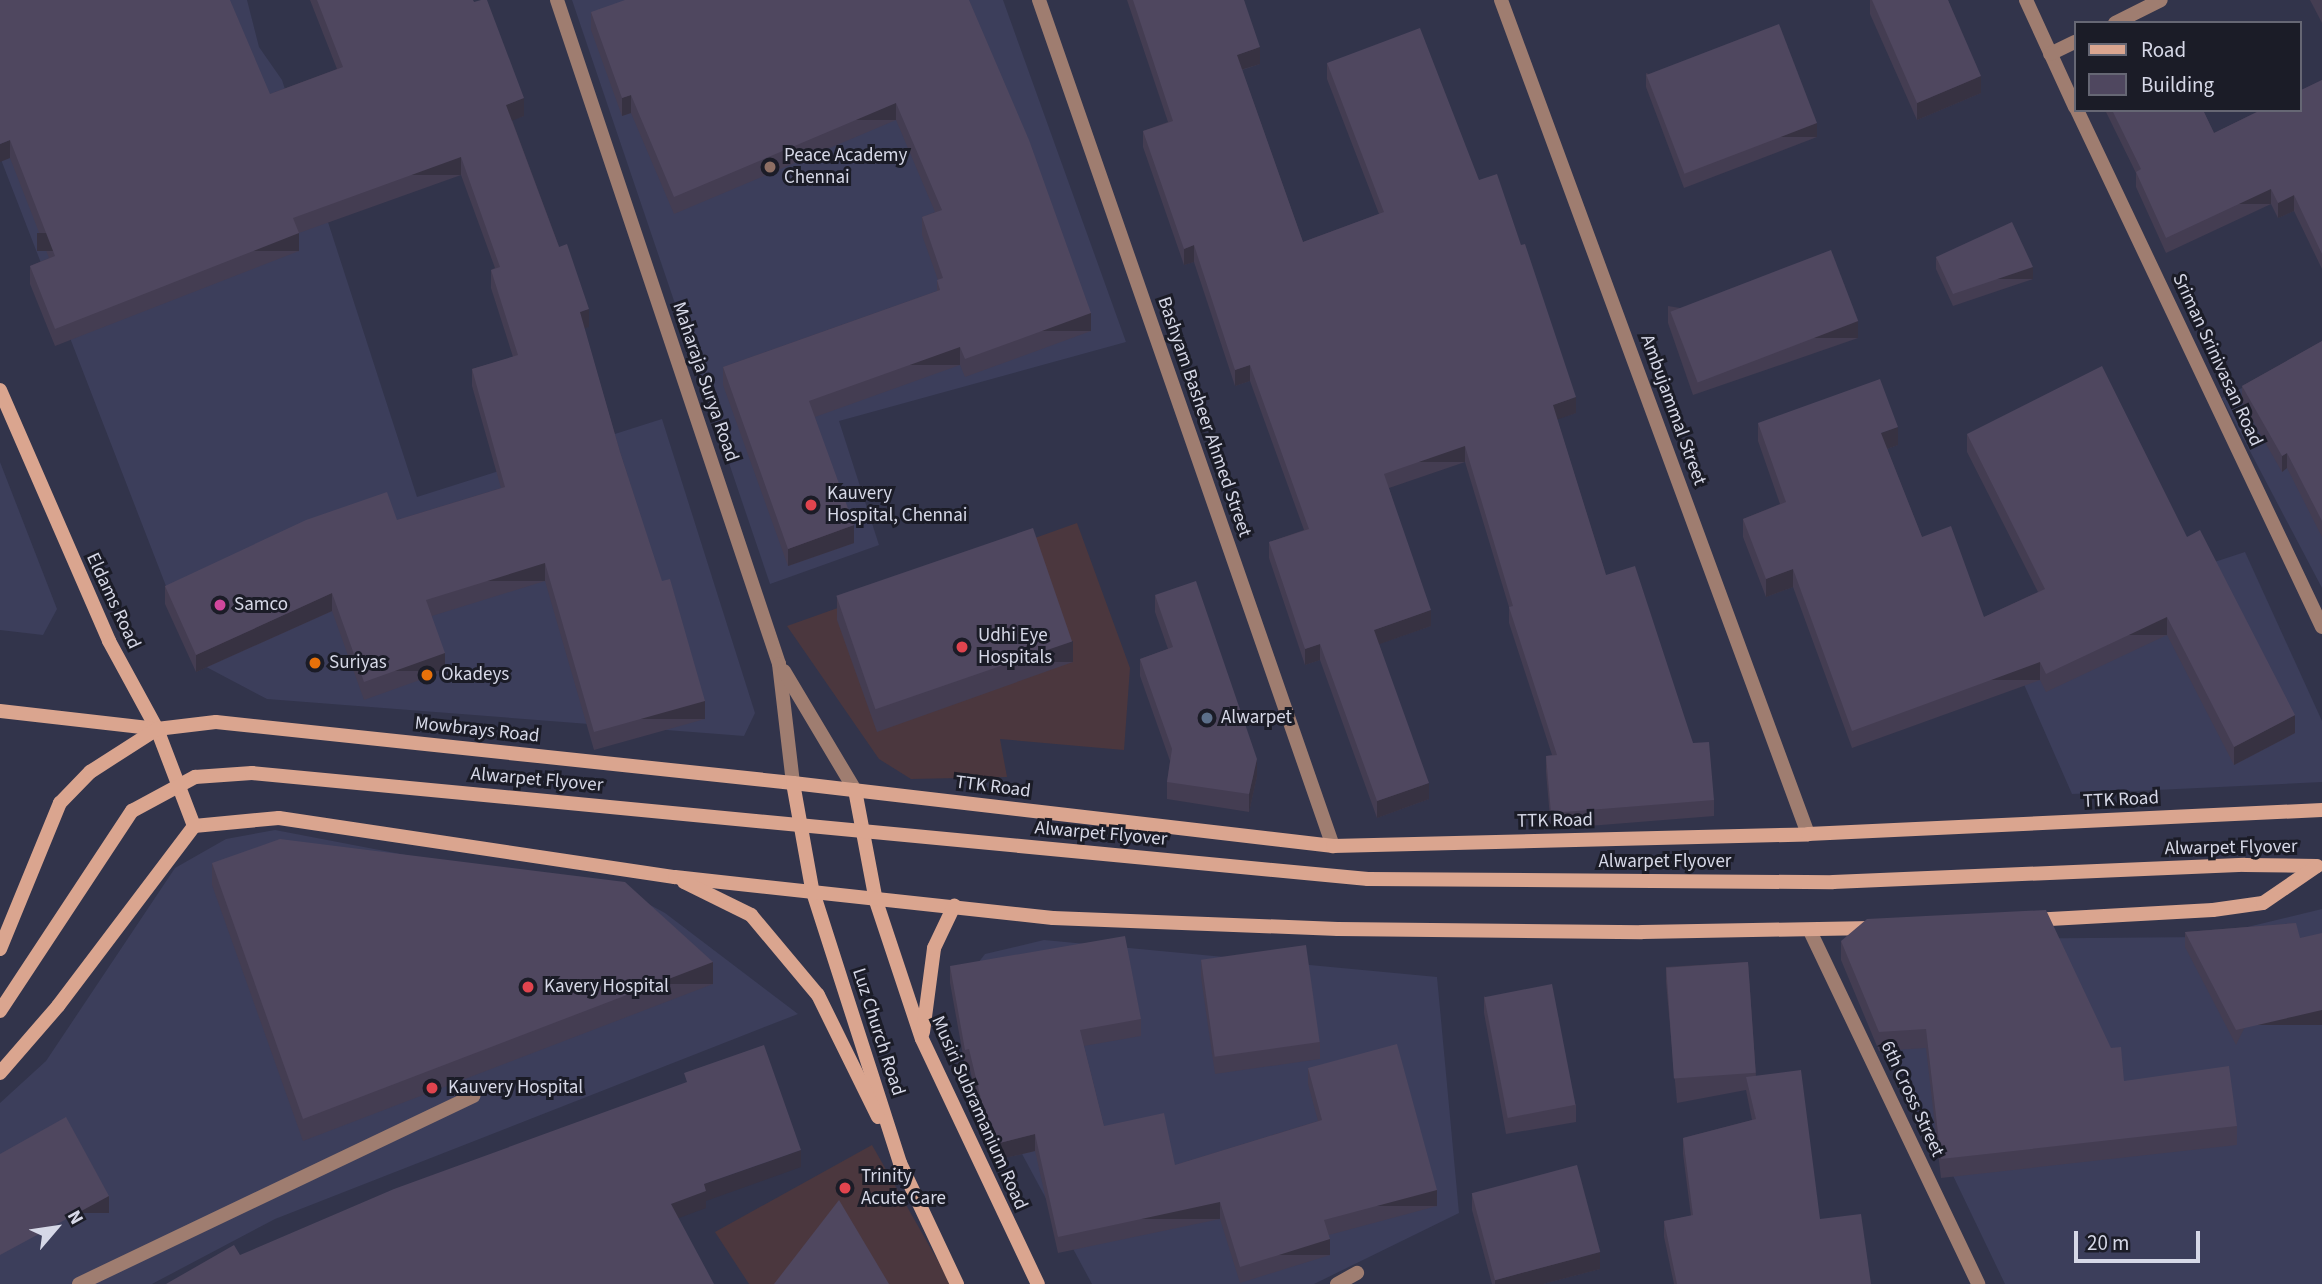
<!DOCTYPE html>
<style>
body{margin:0}
#map{position:relative;width:2322px;height:1284px;overflow:hidden;background:#32344b;font-family:"Source Sans 3",sans-serif}
div>[style]{position:absolute}
.built>*{inset:0;background:#3c3e5b}
.medical>*{inset:0;background:#4b373e}
.service>*{height:14px;margin:-7px;padding:0 7px;transform-origin:7px;border-radius:7px;background:#9f7d70}
.minor>*{height:14px;margin:-7px;padding:0 7px;transform-origin:7px;border-radius:7px;background:#9f7d70}
.tertiary>*{height:14px;margin:-7px;padding:0 7px;transform-origin:7px;border-radius:7px;background:#9f7d70}
.secondary>*{height:14px;margin:-7px;padding:0 7px;transform-origin:7px;border-radius:7px;background:#daa58f}
.secondary-bridge>*{height:14px;margin:-7px;padding:0 7px;transform-origin:7px;border-radius:7px;background:#daa58f}
.wall>*{inset:0;background:#443d52}
.shaded-wall>*{inset:0;background:#373242;transform-origin:0 0}
.building>*{inset:0;background:#4f475f;transform-origin:0 0}
.dots>*{width:19px;height:19px;translate:-50% -50%;box-sizing:border-box;border:4px solid #1b1c27;border-radius:50%}
span{translate:-50% -50%;white-space:nowrap;text-align:center;line-height:1.15;-webkit-text-stroke:6px #1b1c27;paint-order:stroke}
.poi-label{font-size:19px;color:#d6d8e7}
.left{translate:0 -50%;text-align:left}
.street-label{font-size:19px;color:#d6d8e7}
.legend{position:absolute;left:2074px;top:21px;width:228px;height:91px;box-sizing:border-box;background:#1b1c27;border:2px solid #666774;margin:0;padding:9px 12px;list-style:none;font-size:21px;color:#d6d8e7}
.legend li{display:flex;align-items:center;gap:14px;height:35px}
.legend b{width:35px;border:2px solid #666774}
.north{position:absolute;left:21px;top:1193px;width:70px;height:70px;-webkit-text-stroke:5px #1b1c27;paint-order:stroke;rotate:61deg;font-size:19px;font-weight:700;line-height:28px;text-align:center;color:#d6d8e7}
.north::after{content:'';display:block;margin:auto;width:24px;height:32px;background:#d6d8e7;clip-path:polygon(50% 0,100% 100%,50% 72%,0 100%)}
.scale{position:absolute;left:2074px;top:1231px;width:126px;height:32px;box-sizing:border-box;border:4px solid #d6d8e7;border-top:0;padding-left:9px;font-size:21px;line-height:24px;white-space:nowrap;color:#d6d8e7;-webkit-text-stroke:5px #1b1c27;paint-order:stroke}
</style>
<div id="map">
<div class="built">
<div style="clip-path:polygon(0 0,247px 0,259px 47px,282px 80px,417px 497px,662px 419px,755px 713px,744px 736px,267px 699px,195px 661px,0 157px)"></div>
<div style="clip-path:polygon(572px 0,1003px 0,1126px 342px,839px 421px,879px 545px,770px 584px)"></div>
<div style="clip-path:polygon(2322px 348px,2322px 588px,2222px 398px)"></div>
<div style="clip-path:polygon(0 462px,57px 609px,43px 635px,0 630px)"></div>
<div style="clip-path:polygon(2245px 552px,2322px 721px,2322px 782px,2072px 794px,2001px 632px)"></div>
<div style="clip-path:polygon(275px 830px,641px 900px,665px 913px,798px 1014px,275px 1219px,152px 1284px,0 1284px,0 1103px,46px 1061px,175px 868px,226px 839px)"></div>
<div style="clip-path:polygon(2322px 909px,2322px 1284px,2005px 1284px,1852px 965px,1867px 940px,2206px 937px)"></div>
<div style="clip-path:polygon(1044px 940px,1437px 977px,1459px 1213px,1314px 1284px,1092px 1284px,965px 1048px,964px 981px,985px 954px)"></div>
</div>
<div class="medical">
<div style="clip-path:polygon(1077px 523px,1130px 668px,1124px 750px,1000px 739px,1007px 777px,911px 779px,879px 759px,787px 626px)"></div>
<div style="clip-path:polygon(872px 1145px,951px 1284px,749px 1284px,715px 1232px)"></div>
</div>
<div class="service">
<div style="left:79px;top:1284px;width:437px;rotate:-25.5deg"></div>
<div style="left:1337px;top:1284px;width:23px;rotate:-29deg"></div>
</div>
<div class="minor">
<div style="left:1039px;top:0;width:896px;rotate:70.84deg"></div>
<div style="left:1501px;top:0;width:889px;rotate:69.79deg"></div>
<div style="left:2026px;top:0;width:118px;rotate:65.4deg"></div>
<div style="left:2115px;top:23px;width:51px;rotate:-26.6deg"></div>
<div style="left:2050px;top:54px;width:28px;rotate:-26deg"></div>
<div style="left:2077px;top:110px;width:572px;rotate:64.64deg"></div>
<div style="left:1810px;top:931px;width:391px;rotate:64.5deg"></div>
</div>
<div class="tertiary">
<div style="left:557px;top:0;width:700px;rotate:71.51deg"></div>
<div style="left:779px;top:664px;width:120px;rotate:83.3deg"></div>
<div style="left:784px;top:671px;width:139px;rotate:59.2deg"></div>
</div>
<div class="secondary">
<div style="left:0;top:390px;width:274px;rotate:66.5deg"></div>
<div style="left:109px;top:641px;width:100px;rotate:61.4deg"></div>
<div style="left:157px;top:729px;width:104px;rotate:69.1deg"></div>
<div style="left:0;top:711px;width:158px;rotate:6.5deg"></div>
<div style="left:157px;top:729px;width:59px;rotate:-6.8deg"></div>
<div style="left:216px;top:722px;width:580px;rotate:6.03deg"></div>
<div style="left:793px;top:783px;width:544px;rotate:6.65deg"></div>
<div style="left:1333px;top:846px;width:475px;rotate:-1.4deg"></div>
<div style="left:1808px;top:834px;width:515px;rotate:-2.67deg"></div>
<div style="left:793px;top:783px;width:108px;rotate:79.8deg"></div>
<div style="left:812px;top:889px;width:288px;rotate:72.2deg"></div>
<div style="left:900px;top:1163px;width:134px;rotate:64.8deg"></div>
<div style="left:855px;top:790px;width:113px;rotate:79.3deg"></div>
<div style="left:876px;top:901px;width:145px;rotate:71.6deg"></div>
<div style="left:922px;top:1039px;width:271px;rotate:64.7deg"></div>
<div style="left:194px;top:826px;width:85px;rotate:-5.4deg"></div>
<div style="left:279px;top:818px;width:400px;rotate:8.5deg"></div>
<div style="left:675px;top:877px;width:380px;rotate:6.2deg"></div>
<div style="left:1053px;top:918px;width:285px;rotate:2.2deg"></div>
<div style="left:1338px;top:929px;width:304px;rotate:0.6deg"></div>
<div style="left:1642px;top:932px;width:230px;rotate:-1deg"></div>
<div style="left:2245px;top:865px;width:72px;rotate:0.8deg"></div>
<div style="left:684px;top:882px;width:75px;rotate:26.2deg"></div>
<div style="left:751px;top:915px;width:104px;rotate:50.1deg"></div>
<div style="left:818px;top:995px;width:136px;rotate:63.8deg"></div>
<div style="left:2032px;top:920px;width:181px;rotate:-3.2deg"></div>
<div style="left:2213px;top:910px;width:50px;rotate:-8deg"></div>
<div style="left:2263px;top:903px;width:65px;rotate:-34.4deg"></div>
<div style="left:0;top:949px;width:158px;rotate:-67.7deg"></div>
<div style="left:60px;top:803px;width:43px;rotate:-45.9deg"></div>
<div style="left:90px;top:772px;width:80px;rotate:-32.7deg"></div>
<div style="left:923px;top:1032px;width:85px;rotate:-82.5deg"></div>
<div style="left:934px;top:948px;width:47px;rotate:-64.5deg"></div>
<div style="left:0;top:1073px;width:89px;rotate:-49.1deg"></div>
<div style="left:58px;top:1006px;width:226px;rotate:-52.9deg"></div>
</div>
<div class="secondary-bridge">
<div style="left:0;top:1011px;width:240px;rotate:-56.6deg"></div>
<div style="left:132px;top:811px;width:72px;rotate:-28.4deg"></div>
<div style="left:195px;top:777px;width:57px;rotate:-4deg"></div>
<div style="left:252px;top:773px;width:1121px;rotate:5.43deg"></div>
<div style="left:1368px;top:879px;width:465px;rotate:0.4deg"></div>
<div style="left:1833px;top:882px;width:412px;rotate:-2.4deg"></div>
</div>
<div class="wall">
<div style="clip-path:polygon(0 0,270px 94px,337px 69px,310px 0,473px 0,524px 116px,512px 120px,589px 327px,584px 328px,620px 452px,705px 719px,594px 750px,545px 581px,432px 616px,445px 671px,364px 700px,332px 611px,196px 672px,165px 604px,165px 586px,397px 520px,501px 488px,472px 386px,472px 369px,513px 357px,491px 288px,491px 270px,495px 268px,461px 175px,299px 233px,299px 251px,55px 346px,30px 284px,30px 266px,49px 258px,10px 158px)"></div>
<div style="clip-path:polygon(969px 0,1091px 331px,965px 377px,960px 365px,815px 417px,854px 543px,788px 566px,723px 385px,723px 367px,937px 291px,937px 280px,938px 280px,922px 235px,922px 217px,935px 212px,896px 120px,674px 214px,631px 113px,622px 116px,591px 30px,591px 12px)"></div>
<div style="clip-path:polygon(1127px 0,1244px 0,1260px 64px,1242px 70px,1303px 242px,1379px 214px,1327px 79px,1327px 63px,1479px 180px,1576px 413px,1557px 419px,1606px 575px,1693px 743px,1714px 800px,1714px 816px,1551px 829px,1546px 772px,1546px 756px,1552px 755px,1509px 623px,1509px 607px,1465px 462px,1389px 488px,1431px 626px,1379px 644px,1429px 799px,1377px 818px,1320px 660px,1305px 665px,1269px 558px,1269px 542px,1304px 530px,1250px 381px,1235px 386px,1194px 262px,1184px 265px,1143px 147px,1143px 131px,1168px 122px)"></div>
<div style="clip-path:polygon(1870px 0,1948px 0,1981px 93px,1917px 120px,1870px 14px)"></div>
<div style="clip-path:polygon(2310px 0,2322px 0,2322px 23px)"></div>
<div style="clip-path:polygon(1646px 73px,1817px 137px,1684px 188px,1646px 87px)"></div>
<div style="clip-path:polygon(2322px 80px,2322px 269px,2294px 211px,2278px 218px,2271px 204px,2166px 253px,2136px 187px,2136px 173px,2105px 110px,2203px 110px,2214px 133px)"></div>
<div style="clip-path:polygon(1936px 257px,2033px 279px,1953px 306px,1936px 269px)"></div>
<div style="clip-path:polygon(1668px 306px,1858px 338px,1693px 395px,1668px 323px)"></div>
<div style="clip-path:polygon(2322px 341px,2322px 537px,2287px 468px,2282px 472px,2242px 402px,2242px 386px)"></div>
<div style="clip-path:polygon(1758px 423px,1898px 445px,1887px 449px,1922px 537px,1984px 617px,2038px 592px,1967px 452px,1967px 434px,2187px 537px,2295px 733px,2234px 765px,2167px 635px,2046px 692px,2040px 680px,1852px 748px,1793px 587px,1766px 597px,1743px 537px,1743px 519px,1780px 504px,1758px 441px)"></div>
<div style="clip-path:polygon(1155px 595px,1257px 776px,1249px 812px,1167px 799px,1167px 782px,1170px 761px,1140px 676px,1140px 659px,1168px 649px,1155px 612px)"></div>
<div style="clip-path:polygon(837px 598px,1073px 662px,877px 732px,837px 620px)"></div>
<div style="clip-path:polygon(212px 863px,713px 984px,303px 1141px,212px 885px)"></div>
<div style="clip-path:polygon(2296px 923px,2236px 1045px,2185px 947px,2185px 932px)"></div>
<div style="clip-path:polygon(1841px 941px,2124px 1081px,2237px 1126px,2237px 1145px,1941px 1178px,1926px 1048px,1879px 1051px,1841px 960px)"></div>
<div style="clip-path:polygon(1201px 960px,1320px 1042px,1320px 1059px,1215px 1074px,1201px 977px)"></div>
<div style="clip-path:polygon(1748px 962px,1756px 1076px,1820px 1219px,1871px 1284px,1674px 1284px,1664px 1237px,1664px 1221px,1691px 1216px,1683px 1154px,1683px 1138px,1752px 1120px,1746px 1090px,1677px 1103px,1666px 982px,1666px 967px)"></div>
<div style="clip-path:polygon(950px 966px,1141px 1019px,1141px 1036px,1084px 1046px,1104px 1126px,1175px 1165px,1318px 1121px,1308px 1084px,1308px 1068px,1437px 1206px,1329px 1235px,1330px 1255px,1240px 1283px,1220px 1219px,1058px 1253px,1035px 1151px,992px 1161px,969px 1066px,965px 1066px,950px 983px)"></div>
<div style="clip-path:polygon(1484px 996px,1576px 1105px,1576px 1122px,1506px 1134px,1484px 1013px)"></div>
<div style="clip-path:polygon(1472px 1193px,1600px 1269px,1543px 1284px,1492px 1284px,1472px 1210px)"></div>
</div>
<div class="shaded-wall">
<div style="clip-path:polygon(1260px 47px,1260px 64px,1237px 71px,1237px 55px)"></div>
<div style="clip-path:polygon(1981px 76px,1981px 93px,1917px 120px,1917px 103px)"></div>
<div style="clip-path:polygon(631px 95px,631px 113px,622px 116px,622px 98px)"></div>
<div style="clip-path:polygon(524px 98px,524px 116px,506px 123px,506px 105px)"></div>
<div style="left:896px;top:103px;width:17px;height:241px;rotate:90deg"></div>
<div style="left:1817px;top:123px;width:14px;height:142px;rotate:90deg"></div>
<div style="clip-path:polygon(10px 140px,10px 158px,0 162px,0 144px)"></div>
<div style="left:461px;top:157px;width:18px;height:179px;rotate:90deg"></div>
<div style="left:2271px;top:189px;width:15px;height:116px;rotate:90deg"></div>
<div style="clip-path:polygon(2294px 195px,2294px 211px,2278px 218px,2278px 203px)"></div>
<div style="left:299px;top:233px;width:18px;height:262px;rotate:90deg"></div>
<div style="clip-path:polygon(1194px 245px,1194px 262px,1184px 265px,1184px 249px)"></div>
<div style="left:2033px;top:267px;width:12px;height:84px;rotate:90deg"></div>
<div style="clip-path:polygon(589px 309px,589px 327px,580px 330px,580px 312px)"></div>
<div style="left:1091px;top:313px;width:18px;height:134px;rotate:90deg"></div>
<div style="left:1858px;top:321px;width:17px;height:175px;rotate:90deg"></div>
<div style="left:960px;top:347px;width:18px;height:160px;rotate:90deg"></div>
<div style="clip-path:polygon(1250px 365px,1250px 381px,1235px 386px,1235px 370px)"></div>
<div style="clip-path:polygon(1576px 397px,1576px 413px,1553px 421px,1553px 405px)"></div>
<div style="clip-path:polygon(1898px 427px,1898px 445px,1881px 451px,1881px 433px)"></div>
<div style="left:1465px;top:446px;width:16px;height:86px;rotate:90deg"></div>
<div style="clip-path:polygon(2287px 453px,2287px 468px,2282px 472px,2282px 456px)"></div>
<div style="clip-path:polygon(854px 525px,854px 543px,788px 566px,788px 549px)"></div>
<div style="left:545px;top:563px;width:18px;height:125px;rotate:90deg"></div>
<div style="clip-path:polygon(1793px 569px,1793px 587px,1766px 597px,1766px 579px)"></div>
<div style="clip-path:polygon(332px 593px,332px 611px,196px 672px,196px 655px)"></div>
<div style="clip-path:polygon(1431px 610px,1431px 626px,1374px 646px,1374px 630px)"></div>
<div style="left:2167px;top:617px;width:18px;height:134px;rotate:90deg"></div>
<div style="left:1073px;top:641px;width:21px;height:208px;rotate:90deg"></div>
<div style="clip-path:polygon(1320px 644px,1320px 660px,1305px 665px,1305px 649px)"></div>
<div style="left:445px;top:653px;width:18px;height:86px;rotate:90deg"></div>
<div style="left:2040px;top:662px;width:18px;height:200px;rotate:90deg"></div>
<div style="left:705px;top:701px;width:18px;height:115px;rotate:90deg"></div>
<div style="clip-path:polygon(2295px 715px,2295px 733px,2234px 765px,2234px 747px)"></div>
<div style="clip-path:polygon(1257px 759px,1257px 776px,1249px 812px,1249px 794px)"></div>
<div style="clip-path:polygon(1429px 783px,1429px 799px,1377px 818px,1377px 801px)"></div>
<div style="left:713px;top:962px;width:22px;height:439px;rotate:90deg"></div>
<div style="left:2322px;top:1010px;width:15px;height:88px;rotate:90deg"></div>
<div style="clip-path:polygon(1035px 1134px,1035px 1151px,992px 1161px,992px 1145px)"></div>
<div style="clip-path:polygon(801px 1150px,801px 1167px,706px 1201px,706px 1208px,671px 1221px,671px 1204px,704px 1184px)"></div>
<div style="left:1437px;top:1190px;width:16px;height:117px;rotate:90deg"></div>
<div style="left:109px;top:1196px;width:17px;height:124px;rotate:90deg"></div>
<div style="left:1220px;top:1202px;width:17px;height:166px;rotate:90deg"></div>
<div style="left:1330px;top:1239px;width:16px;height:94px;rotate:90deg"></div>
<div style="clip-path:polygon(1600px 1252px,1600px 1269px,1543px 1284px,1495px 1284px,1495px 1280px)"></div>
</div>
<div class="building">
<div style="clip-path:polygon(0 0,230px 0,270px 94px,343px 67px,317px 0,473px 0,474px 2px,481px 0,487px 0,524px 98px,506px 105px,559px 247px,567px 244px,589px 309px,580px 312px,620px 452px,662px 581px,670px 579px,705px 701px,594px 732px,545px 563px,426px 600px,445px 653px,364px 682px,332px 593px,196px 655px,165px 586px,306px 520px,387px 492px,397px 520px,505px 487px,472px 369px,518px 355px,491px 270px,500px 267px,461px 157px,293px 218px,299px 233px,55px 329px,30px 266px,55px 256px,10px 140px,0 144px)"></div>
<div style="clip-path:polygon(625px 0,969px 0,1029px 140px,1091px 313px,965px 359px,960px 347px,809px 401px,854px 525px,788px 549px,723px 367px,940px 290px,937px 280px,943px 278px,922px 217px,942px 210px,896px 103px,674px 197px,631px 95px,622px 98px,591px 12px)"></div>
<div style="clip-path:polygon(1133px 0,1244px 0,1260px 47px,1237px 55px,1303px 242px,1384px 212px,1327px 63px,1420px 28px,1479px 180px,1497px 174px,1521px 245px,1525px 244px,1576px 397px,1553px 405px,1606px 575px,1635px 566px,1693px 743px,1709px 742px,1714px 800px,1551px 813px,1546px 756px,1557px 755px,1509px 607px,1513px 606px,1465px 446px,1384px 474px,1431px 610px,1374px 630px,1429px 783px,1377px 801px,1320px 644px,1305px 649px,1269px 542px,1309px 529px,1250px 365px,1235px 370px,1194px 245px,1184px 249px,1143px 131px,1173px 121px)"></div>
<div style="clip-path:polygon(1872px 0,1948px 0,1981px 76px,1917px 103px)"></div>
<div style="left:1779px;top:24px;width:106px;height:142px;rotate:69deg"></div>
<div style="clip-path:polygon(2322px 80px,2322px 254px,2294px 195px,2278px 203px,2271px 189px,2166px 238px,2136px 172px,2141px 169px,2112px 110px,2203px 110px,2214px 133px,2261px 110px,2299px 110px,2299px 91px)"></div>
<div style="clip-path:polygon(2012px 222px,2033px 267px,1953px 294px,1936px 257px)"></div>
<div style="left:1831px;top:250px;width:76px;height:172px;rotate:69deg"></div>
<div style="clip-path:polygon(2322px 341px,2322px 521px,2287px 453px,2282px 456px,2242px 386px)"></div>
<div style="clip-path:polygon(2102px 366px,2187px 537px,2200px 530px,2295px 715px,2234px 747px,2167px 617px,2046px 674px,2040px 662px,1852px 731px,1793px 569px,1766px 579px,1743px 519px,1786px 502px,1758px 423px,1880px 379px,1898px 427px,1881px 433px,1922px 537px,1951px 526px,1984px 617px,2045px 589px,1967px 434px)"></div>
<div style="left:1033px;top:528px;width:120px;height:208px;rotate:71deg"></div>
<div style="clip-path:polygon(1196px 581px,1257px 759px,1249px 794px,1167px 782px,1172px 749px,1140px 659px,1173px 647px,1155px 595px)"></div>
<div style="clip-path:polygon(280px 839px,625px 882px,713px 962px,303px 1119px,212px 863px)"></div>
<div style="clip-path:polygon(2046px 910px,2111px 1048px,2121px 1047px,2124px 1081px,2229px 1066px,2237px 1126px,1941px 1159px,1926px 1029px,1879px 1032px,1841px 941px,1867px 919px)"></div>
<div style="clip-path:polygon(2296px 923px,2300px 938px,2322px 933px,2322px 1010px,2236px 1030px,2185px 932px)"></div>
<div style="clip-path:polygon(1125px 936px,1141px 1019px,1080px 1030px,1104px 1126px,1164px 1113px,1175px 1165px,1322px 1120px,1308px 1068px,1397px 1044px,1437px 1190px,1324px 1220px,1330px 1239px,1240px 1267px,1220px 1202px,1058px 1237px,1035px 1134px,992px 1145px,969px 1049px,965px 1050px,950px 966px)"></div>
<div style="left:1306px;top:945px;width:98px;height:106px;rotate:82deg"></div>
<div style="left:1748px;top:962px;width:111px;height:82px;rotate:86deg"></div>
<div style="left:1552px;top:984px;width:123px;height:69px;rotate:79deg"></div>
<div style="clip-path:polygon(764px 1045px,801px 1150px,704px 1184px,706px 1191px,671px 1204px,714px 1284px,166px 1284px,234px 1245px,240px 1255px,394px 1189px,687px 1082px,684px 1073px)"></div>
<div style="clip-path:polygon(1801px 1070px,1820px 1219px,1861px 1214px,1871px 1284px,1677px 1284px,1664px 1221px,1693px 1215px,1683px 1138px,1756px 1119px,1746px 1077px)"></div>
<div style="clip-path:polygon(66px 1117px,109px 1196px,0 1255px,0 1154px)"></div>
<div style="left:1577px;top:1165px;width:90px;height:109px;rotate:75deg"></div>
<div style="clip-path:polygon(839px 1200px,889px 1284px,774px 1284px)"></div>
</div>
<div class="dots">
<div style="left:770px;top:167px;background:#8d6e63"></div>
<div style="left:811px;top:505px;background:#e0444e"></div>
<div style="left:220px;top:605px;background:#d1479c"></div>
<div style="left:962px;top:647px;background:#e0444e"></div>
<div style="left:315px;top:663px;background:#e8710a"></div>
<div style="left:427px;top:675px;background:#e8710a"></div>
<div style="left:1207px;top:718px;background:#5c6f8a"></div>
<div style="left:528px;top:987px;background:#e0444e"></div>
<div style="left:432px;top:1088px;background:#e0444e"></div>
<div style="left:845px;top:1188px;background:#e0444e"></div>
</div>
<div class="poi-label">
<span class="left" style="left:784px;top:167px">Peace Academy<br>Chennai</span>
<span class="left" style="left:827px;top:505px">Kauvery<br>Hospital, Chennai</span>
<span class="left" style="left:234px;top:605px">Samco</span>
<span class="left" style="left:978px;top:647px">Udhi Eye<br>Hospitals</span>
<span class="left" style="left:329px;top:663px">Suriyas</span>
<span class="left" style="left:441px;top:675px">Okadeys</span>
<span class="left" style="left:1221px;top:718px">Alwarpet</span>
<span class="left" style="left:544px;top:987px">Kavery Hospital</span>
<span class="left" style="left:448px;top:1088px">Kauvery Hospital</span>
<span class="left" style="left:861px;top:1188px">Trinity<br>Acute Care</span>
</div>
<div class="street-label">
<span style="left:2217px;top:360px;rotate:65deg">Sriman Srinivasan Road</span>
<span style="left:705px;top:382px;rotate:71deg">Maharaja Surya Road</span>
<span style="left:1673px;top:410px;rotate:70deg">Ambujammal Street</span>
<span style="left:1204px;top:417px;rotate:71deg">Bashyam Basheer Ahmed Street</span>
<span style="left:113px;top:601px;rotate:65deg">Eldams Road</span>
<span style="left:477px;top:730px;rotate:6deg">Mowbrays Road</span>
<span style="left:537px;top:780px;rotate:5deg">Alwarpet Flyover</span>
<span style="left:993px;top:787px;rotate:7deg">TTK Road</span>
<span style="left:2121px;top:800px;rotate:-3deg">TTK Road</span>
<span style="left:1555px;top:821px;rotate:-1deg">TTK Road</span>
<span style="left:1101px;top:834px;rotate:5deg">Alwarpet Flyover</span>
<span style="left:2231px;top:848px;rotate:-1deg">Alwarpet Flyover</span>
<span style="left:1665px;top:862px">Alwarpet Flyover</span>
<span style="left:878px;top:1032px;rotate:72deg">Luz Church Road</span>
<span style="left:1912px;top:1099px;rotate:65deg">6th Cross Street</span>
<span style="left:979px;top:1113px;rotate:66deg">Musiri Subramanium Road</span>
</div>
<ul class="legend">
<li><b style="height:9px;background:#daa58f"></b>Road</li>
<li><b style="height:19px;background:#4f475f"></b>Building</li>
</ul>
<div class="north">N</div>
<div class="scale">20 m</div>
</div>
